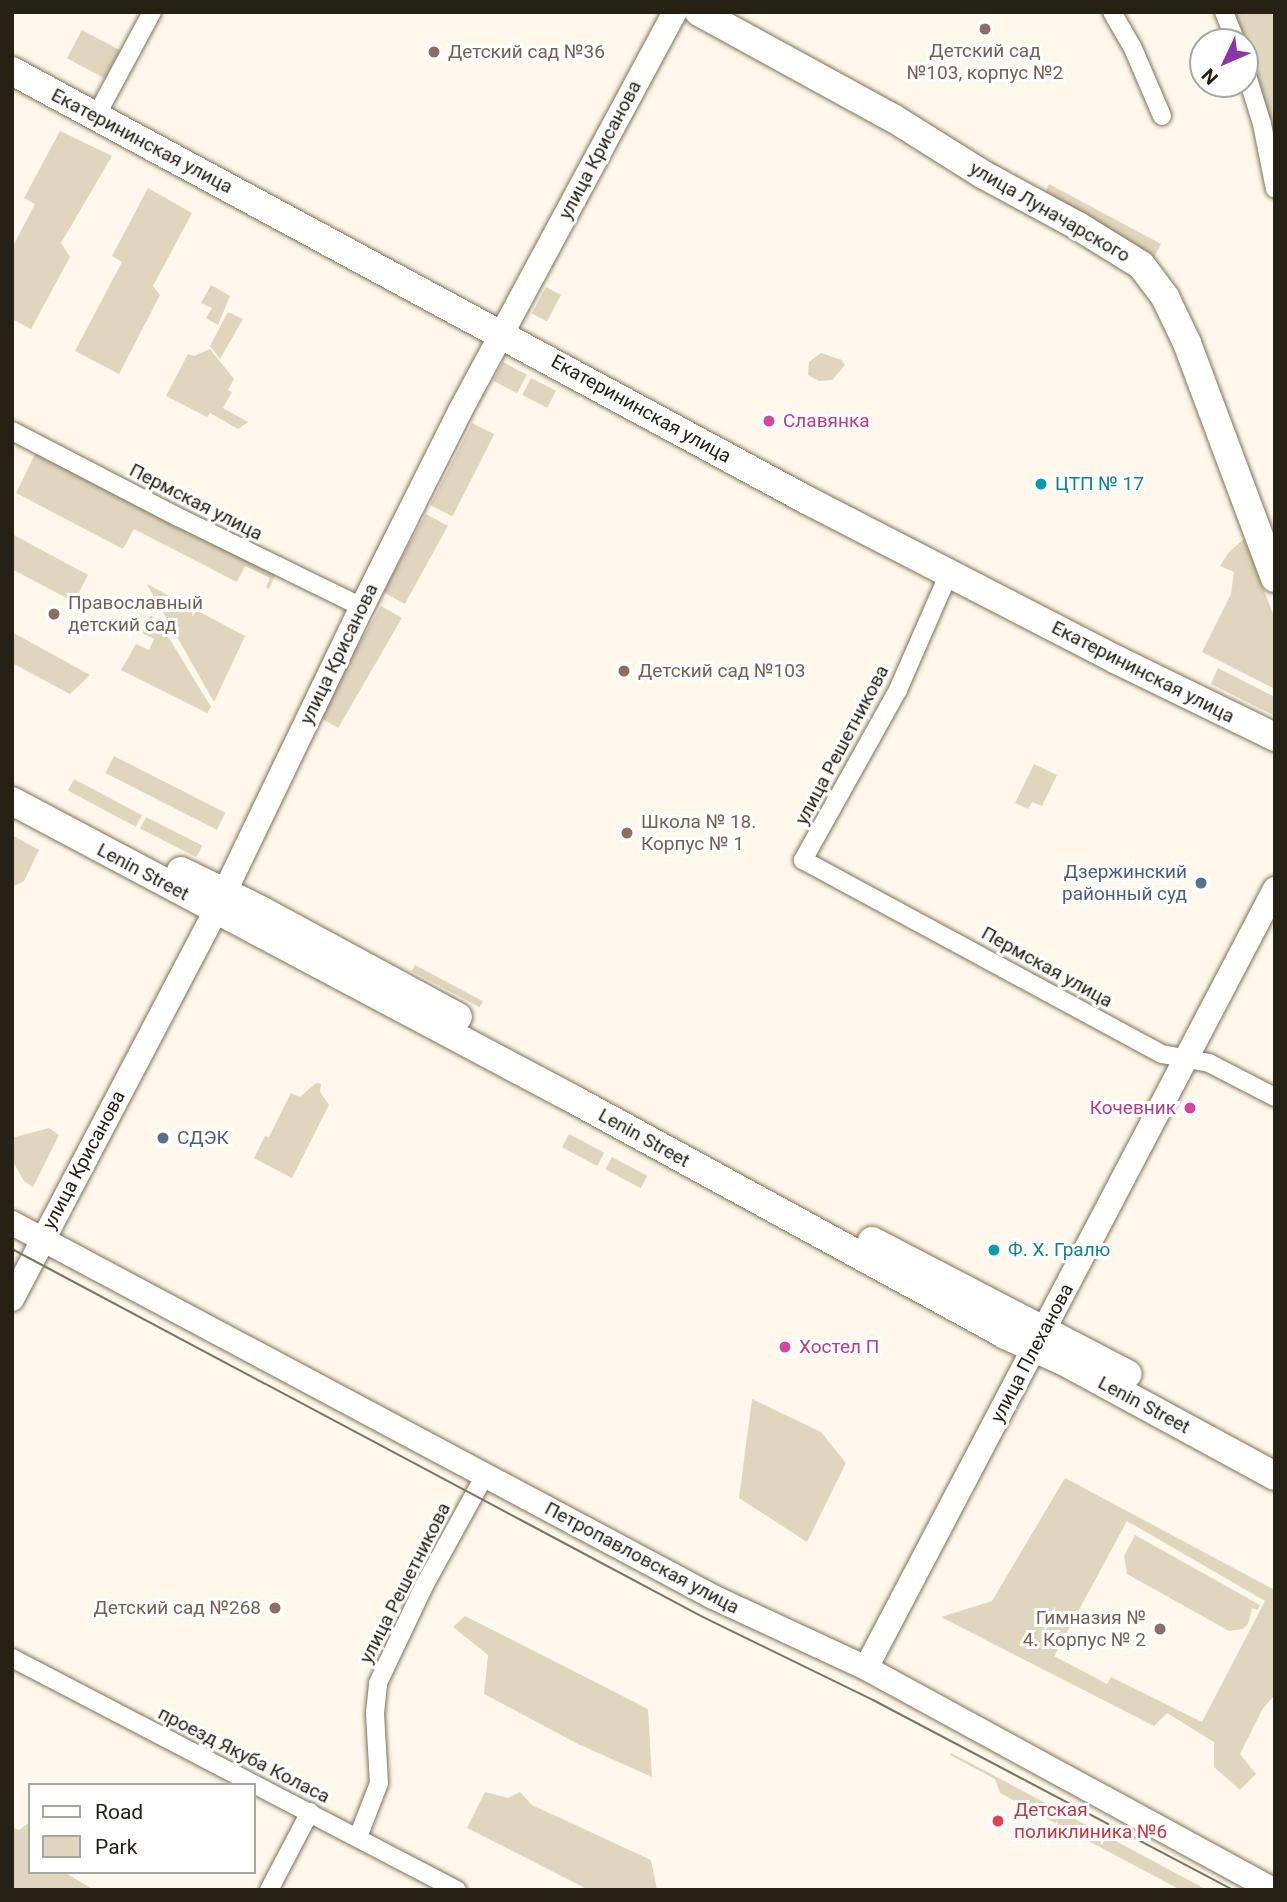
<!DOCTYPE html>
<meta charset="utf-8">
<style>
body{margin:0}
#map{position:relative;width:1287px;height:1902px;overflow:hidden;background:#fdf8eb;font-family:Roboto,sans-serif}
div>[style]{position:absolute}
.green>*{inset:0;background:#e0d5bd;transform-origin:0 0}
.roads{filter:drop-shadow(0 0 2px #7f7257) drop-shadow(0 0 2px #7f7257)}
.street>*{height:18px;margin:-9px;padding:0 9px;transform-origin:9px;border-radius:9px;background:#fff}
.secondary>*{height:24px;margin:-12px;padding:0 12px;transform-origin:12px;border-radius:12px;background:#fff}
.primary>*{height:28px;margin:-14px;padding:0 14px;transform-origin:14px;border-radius:14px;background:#fff}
.tram>*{height:2px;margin:-1px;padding:0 1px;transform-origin:1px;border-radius:1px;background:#7a7568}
.dots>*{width:19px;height:19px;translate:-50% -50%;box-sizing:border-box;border:4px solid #fff;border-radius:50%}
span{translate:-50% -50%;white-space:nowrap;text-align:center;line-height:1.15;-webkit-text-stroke:6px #fff;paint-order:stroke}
.education-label{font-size:19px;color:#785e54}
.left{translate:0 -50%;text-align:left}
.right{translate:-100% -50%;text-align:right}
.street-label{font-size:19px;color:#262115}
.hotel-label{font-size:19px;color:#b23c85}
.culture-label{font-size:19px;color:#0d838f}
.service-label{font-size:19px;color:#4e5e75}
.health-label{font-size:19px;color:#be3a42}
.frame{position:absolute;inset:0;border:14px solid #262115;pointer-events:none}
.legend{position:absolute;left:28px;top:1783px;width:228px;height:91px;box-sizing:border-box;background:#fff;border:2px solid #a8a6a1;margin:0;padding:9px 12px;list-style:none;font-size:21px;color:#262115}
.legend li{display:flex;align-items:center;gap:14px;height:35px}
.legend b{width:35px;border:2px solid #a8a6a1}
.north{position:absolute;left:1189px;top:28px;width:70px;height:70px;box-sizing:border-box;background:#fff;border:2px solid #a8a6a1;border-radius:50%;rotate:226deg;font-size:19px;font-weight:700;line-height:28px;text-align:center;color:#262115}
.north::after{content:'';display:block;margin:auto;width:24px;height:32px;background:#8737a7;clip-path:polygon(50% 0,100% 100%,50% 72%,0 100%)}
</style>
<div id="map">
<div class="green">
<div style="clip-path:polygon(1228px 12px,1275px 12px,1275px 161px,1259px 91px,1245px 52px,1245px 42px,1241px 42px)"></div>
<div style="left:82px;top:30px;width:43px;height:32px;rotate:28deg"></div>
<div style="clip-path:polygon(60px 131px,112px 156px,61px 243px,70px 257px,31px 329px,12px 319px,12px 248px,35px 204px,24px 198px)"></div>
<div style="clip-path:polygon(1049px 184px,1161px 244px,1153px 259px,1131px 242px,1044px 194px)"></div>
<div style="clip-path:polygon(148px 188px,192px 213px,153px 286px,160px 295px,119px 374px,75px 351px,122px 262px,112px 256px)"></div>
<div style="clip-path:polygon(211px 285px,230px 296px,218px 325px,206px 318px,212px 308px,201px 303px)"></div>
<div style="left:546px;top:287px;width:17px;height:30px;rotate:28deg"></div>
<div style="clip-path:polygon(228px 312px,243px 319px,220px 359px,210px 346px)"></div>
<div style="clip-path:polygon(210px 349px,234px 379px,228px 390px,232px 392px,223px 408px,248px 422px,238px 429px,210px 413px,207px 417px,166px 396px,188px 354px,194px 356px)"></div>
<div style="clip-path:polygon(821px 353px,842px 360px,845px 365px,832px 380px,819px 381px,808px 375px,809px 362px)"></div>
<div style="left:503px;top:362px;width:27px;height:21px;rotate:28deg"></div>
<div style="left:531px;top:378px;width:28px;height:19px;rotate:27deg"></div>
<div style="left:472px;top:423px;width:25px;height:92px;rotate:27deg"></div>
<div style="clip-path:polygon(38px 448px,277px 571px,269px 589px,266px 587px,270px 578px,245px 566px,237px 582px,134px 529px,123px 549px,16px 493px)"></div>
<div style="left:426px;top:514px;width:25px;height:89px;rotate:29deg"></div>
<div style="clip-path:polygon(12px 534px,88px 575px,74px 602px,12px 569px)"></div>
<div style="clip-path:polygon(1244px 539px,1275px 619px,1275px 689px,1202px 652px,1231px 594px,1234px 572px,1220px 566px,1229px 552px)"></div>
<div style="clip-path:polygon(147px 584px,245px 636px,214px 702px)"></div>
<div style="left:381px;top:606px;width:24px;height:127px;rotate:30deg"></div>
<div style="clip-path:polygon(151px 615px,164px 630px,211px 707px,207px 713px,121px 670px,136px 644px,149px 650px,154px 639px,142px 633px)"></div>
<div style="clip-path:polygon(12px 632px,90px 675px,70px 694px,12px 663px)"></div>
<div style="clip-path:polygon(1218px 668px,1275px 697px,1275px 716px,1211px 684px)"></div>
<div style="left:114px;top:756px;width:125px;height:19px;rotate:27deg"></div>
<div style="clip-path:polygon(1034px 764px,1057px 775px,1042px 806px,1032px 802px,1028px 809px,1015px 803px)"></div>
<div style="left:74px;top:779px;width:77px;height:13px;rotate:28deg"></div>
<div style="left:146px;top:817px;width:63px;height:13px;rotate:27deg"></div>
<div style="clip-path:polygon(12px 835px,39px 850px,24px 881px,12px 887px)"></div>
<div style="left:415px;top:965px;width:77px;height:7px;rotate:28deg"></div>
<div style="clip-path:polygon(316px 1083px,321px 1084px,320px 1092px,329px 1105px,292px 1178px,254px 1158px,265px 1136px,269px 1137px,291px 1093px,300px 1097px)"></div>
<div style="clip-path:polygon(49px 1128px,59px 1135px,33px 1187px,24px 1181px,12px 1160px,12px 1138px)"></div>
<div style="left:569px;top:1134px;width:40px;height:15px;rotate:28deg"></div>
<div style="left:612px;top:1157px;width:40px;height:14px;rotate:28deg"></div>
<div style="clip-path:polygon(752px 1399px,821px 1432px,846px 1463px,807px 1542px,739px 1498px)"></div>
<div style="clip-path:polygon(evenodd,1065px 1478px,1275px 1590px,1275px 1694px,1262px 1710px,1240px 1754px,1256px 1774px,1240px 1790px,1214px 1767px,1214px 1742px,1167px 1713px,1154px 1726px,941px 1617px,992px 1601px,1065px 1478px,1127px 1521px,1265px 1601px,1202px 1722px,1111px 1677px,1107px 1684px,1054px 1656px,1127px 1521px)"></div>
<div style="clip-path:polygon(1135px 1535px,1260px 1605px,1257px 1610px,1252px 1608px,1248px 1624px,1243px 1629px,1229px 1631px,1127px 1574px,1124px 1556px)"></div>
<div style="clip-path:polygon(465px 1616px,648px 1709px,652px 1777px,578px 1744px,484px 1694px,488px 1655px,453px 1627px)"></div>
<div style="clip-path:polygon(951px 1753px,997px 1777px,1207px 1890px,1181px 1890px,1094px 1844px,1000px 1793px,995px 1779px,950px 1755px)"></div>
<div style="clip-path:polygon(485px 1792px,508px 1798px,520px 1792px,532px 1805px,651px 1860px,657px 1890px,589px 1890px,467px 1828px)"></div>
<div style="clip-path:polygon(30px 1822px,30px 1872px,64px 1872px,94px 1890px,12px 1890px,12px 1827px,19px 1830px)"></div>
</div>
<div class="roads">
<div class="street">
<div style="left:1112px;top:12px;width:39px;rotate:60deg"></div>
<div style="left:1132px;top:46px;width:76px;rotate:66.8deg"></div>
<div style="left:1224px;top:12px;width:32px;rotate:68deg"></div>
<div style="left:1245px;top:69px;width:58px;rotate:72.8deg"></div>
<div style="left:1262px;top:124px;width:66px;rotate:78.7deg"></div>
<div style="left:96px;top:116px;width:118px;rotate:-61.7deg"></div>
<div style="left:12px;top:431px;width:187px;rotate:27.4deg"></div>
<div style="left:178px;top:517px;width:205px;rotate:26.1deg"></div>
<div style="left:949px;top:573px;width:128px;rotate:113.6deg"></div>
<div style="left:898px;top:690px;width:195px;rotate:119.2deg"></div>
<div style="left:803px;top:860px;width:408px;rotate:28.4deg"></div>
<div style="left:1162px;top:1054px;width:48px;rotate:10.8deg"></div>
<div style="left:1209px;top:1063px;width:74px;rotate:27.3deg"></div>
<div style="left:12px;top:1658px;width:502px;rotate:27.54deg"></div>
<div style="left:358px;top:1837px;width:58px;rotate:-68.7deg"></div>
<div style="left:379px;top:1783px;width:70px;rotate:-93.3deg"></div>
<div style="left:375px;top:1713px;width:30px;rotate:-84deg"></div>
<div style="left:378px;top:1683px;width:107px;rotate:-64.6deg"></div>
<div style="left:424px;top:1586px;width:127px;rotate:-61.2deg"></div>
<div style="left:269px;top:1890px;width:88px;rotate:-62.3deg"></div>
</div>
<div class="secondary">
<div style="left:12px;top:1223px;width:795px;rotate:28.08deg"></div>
<div style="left:713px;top:1597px;width:169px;rotate:24.9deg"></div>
<div style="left:866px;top:1668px;width:464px;rotate:28.6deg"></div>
<div style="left:12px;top:1299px;width:439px;rotate:-62.3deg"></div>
<div style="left:216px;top:910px;width:336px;rotate:-64.3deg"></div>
<div style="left:362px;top:607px;width:219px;rotate:-63.4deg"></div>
<div style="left:460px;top:411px;width:453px;rotate:-61.7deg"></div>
<div style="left:866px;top:1668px;width:880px;rotate:-62.3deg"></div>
</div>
<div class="primary">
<div style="left:699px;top:12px;width:221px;rotate:28.7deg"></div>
<div style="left:893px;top:118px;width:107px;rotate:32.1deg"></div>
<div style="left:984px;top:175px;width:107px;rotate:28.5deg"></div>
<div style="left:1078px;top:226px;width:74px;rotate:31.8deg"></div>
<div style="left:1141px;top:265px;width:40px;rotate:53deg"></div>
<div style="left:1165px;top:297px;width:51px;rotate:64.4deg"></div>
<div style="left:1187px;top:343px;width:251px;rotate:69.5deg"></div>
<div style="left:12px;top:71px;width:901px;rotate:28.36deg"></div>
<div style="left:805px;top:499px;width:351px;rotate:27.3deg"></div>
<div style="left:1117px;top:660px;width:176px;rotate:26deg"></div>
<div style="left:12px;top:801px;width:635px;rotate:27.98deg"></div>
<div style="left:573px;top:1099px;width:492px;rotate:28.6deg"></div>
<div style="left:1005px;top:1335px;width:64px;rotate:24.1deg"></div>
<div style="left:1063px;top:1361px;width:241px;rotate:28.5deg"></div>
<div style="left:181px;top:871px;width:89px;rotate:26deg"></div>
<div style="left:261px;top:910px;width:224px;rotate:28.5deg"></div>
<div style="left:872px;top:1241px;width:288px;rotate:27.5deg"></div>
</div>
</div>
<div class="tram">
<div style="left:12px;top:1249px;width:783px;rotate:28.04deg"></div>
<div style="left:703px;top:1617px;width:189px;rotate:26deg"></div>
<div style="left:873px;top:1700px;width:408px;rotate:27.8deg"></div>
</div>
<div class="dots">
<div style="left:985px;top:29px;background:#8d6e63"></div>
<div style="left:434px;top:52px;background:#8d6e63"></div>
<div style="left:769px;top:421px;background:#d1479c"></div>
<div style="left:1041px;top:484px;background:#0f9aa8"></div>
<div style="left:54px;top:614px;background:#8d6e63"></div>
<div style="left:624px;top:671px;background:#8d6e63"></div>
<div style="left:627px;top:833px;background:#8d6e63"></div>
<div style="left:1201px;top:883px;background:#5c6f8a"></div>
<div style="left:1190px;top:1108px;background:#d1479c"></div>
<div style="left:163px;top:1138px;background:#5c6f8a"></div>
<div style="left:994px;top:1250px;background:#0f9aa8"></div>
<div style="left:785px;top:1347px;background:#d1479c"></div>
<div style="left:275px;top:1608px;background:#8d6e63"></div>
<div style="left:1160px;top:1629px;background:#8d6e63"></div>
<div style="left:998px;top:1821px;background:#e0444e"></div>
</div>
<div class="education-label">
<span style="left:985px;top:62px">Детский сад<br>№103, корпус №2</span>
<span class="left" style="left:448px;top:52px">Детский сад №36</span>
<span class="left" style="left:68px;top:614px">Православный<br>детский сад</span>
<span class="left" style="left:638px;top:671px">Детский сад №103</span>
<span class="left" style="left:641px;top:833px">Школа № 18.<br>Корпус № 1</span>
<span class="right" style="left:261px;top:1608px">Детский сад №268</span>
<span class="right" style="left:1146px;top:1629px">Гимназия №<br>4. Корпус № 2</span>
</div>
<div class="street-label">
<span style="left:142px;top:141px;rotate:28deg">Екатерининская улица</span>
<span style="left:600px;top:150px;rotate:-62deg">улица Крисанова</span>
<span style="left:1050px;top:212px;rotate:30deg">улица Луначарского</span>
<span style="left:641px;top:409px;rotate:29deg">Екатерининская улица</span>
<span style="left:196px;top:502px;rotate:27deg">Пермская улица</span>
<span style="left:339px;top:654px;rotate:-64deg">улица Крисанова</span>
<span style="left:1143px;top:672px;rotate:27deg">Екатерининская улица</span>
<span style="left:842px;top:745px;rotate:-62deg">улица Решетникова</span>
<span style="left:143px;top:872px;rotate:28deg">Lenin Street</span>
<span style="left:1047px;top:967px;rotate:29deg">Пермская улица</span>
<span style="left:644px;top:1138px;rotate:29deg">Lenin Street</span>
<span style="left:84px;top:1160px;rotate:-62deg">улица Крисанова</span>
<span style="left:1032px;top:1353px;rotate:-62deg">улица Плеханова</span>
<span style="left:1144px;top:1405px;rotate:28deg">Lenin Street</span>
<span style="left:642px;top:1558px;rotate:28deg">Петропавловская улица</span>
<span style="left:405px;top:1583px;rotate:-63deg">улица Решетникова</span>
<span style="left:244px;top:1755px;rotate:27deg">проезд Якуба Коласа</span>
</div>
<div class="hotel-label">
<span class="left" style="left:783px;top:421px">Славянка</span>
<span class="right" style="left:1176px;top:1108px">Кочевник</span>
<span class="left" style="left:799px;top:1347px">Хостел П</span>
</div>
<div class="culture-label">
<span class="left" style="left:1055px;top:484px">ЦТП № 17</span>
<span class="left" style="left:1008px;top:1250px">Ф. Х. Гралю</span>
</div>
<div class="service-label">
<span class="right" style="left:1187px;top:883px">Дзержинский<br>районный суд</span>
<span class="left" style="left:177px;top:1138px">СДЭК</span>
</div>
<div class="health-label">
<span class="left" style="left:1014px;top:1821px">Детская<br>поликлиника №6</span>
</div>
<div class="frame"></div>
<ul class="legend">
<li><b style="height:9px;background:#fff"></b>Road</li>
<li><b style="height:19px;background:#e0d5bd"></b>Park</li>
</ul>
<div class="north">N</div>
</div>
